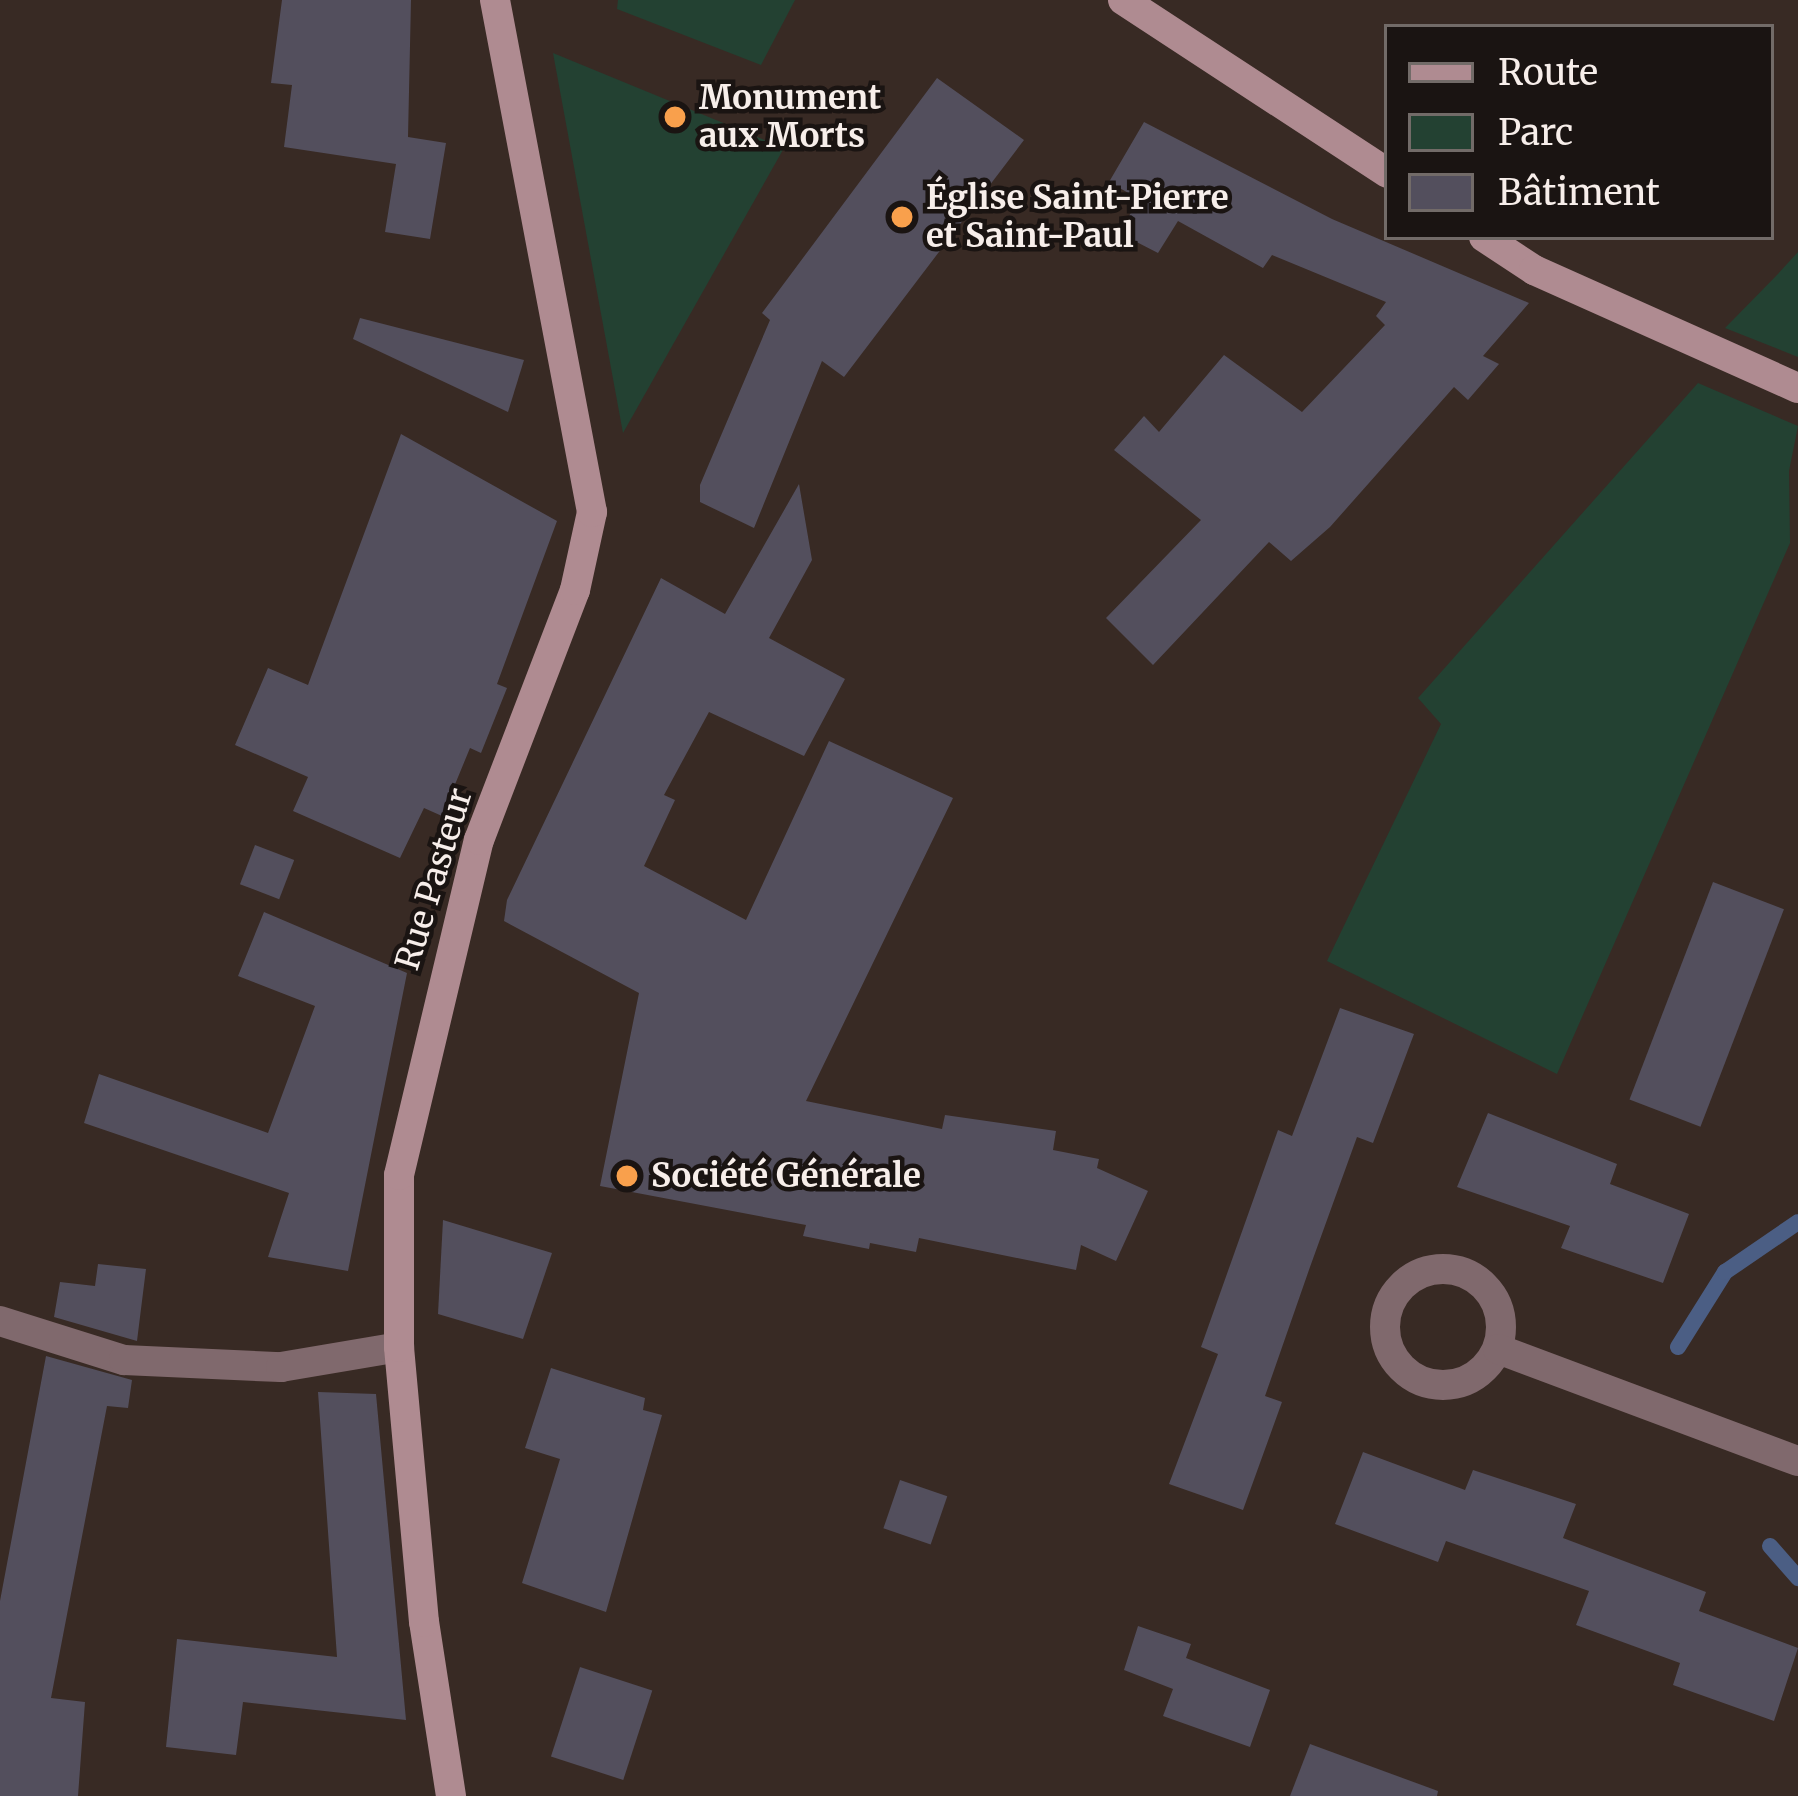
<!DOCTYPE html>
<meta charset="utf-8">
<style>
body{margin:0}
#map{position:relative;width:1798px;height:1796px;overflow:hidden;background:#382a24;font-family:Merriweather,serif}
div>[style]{position:absolute}
.green>*{inset:0;background:#234132}
.stream>*{height:16px;margin:-8px;padding:0 8px;transform-origin:8px;border-radius:8px;background:#4b5e84}
.building>*{inset:0;background:#534f5d;transform-origin:0 0}
.street>*{height:30px;margin:-15px;padding:0 15px;transform-origin:15px;border-radius:15px;background:#80696d}
.street>.ring{margin:-15px;padding:0;box-sizing:content-box;background:none;border:30px solid #80696d;border-radius:50%}
.secondary>*{height:30px;margin:-15px;padding:0 15px;transform-origin:15px;border-radius:15px;background:#af8b91}
.dots>*{width:33px;height:33px;translate:-50% -50%;box-sizing:border-box;border:6px solid #1a1412;border-radius:50%}
span{translate:-50% -50%;white-space:nowrap;text-align:center;line-height:1.15;-webkit-text-stroke:9px #1a1412;paint-order:stroke}
.poi-label{font-size:33px;color:#f7eeea;font-weight:700}
.left{translate:0 -50%;text-align:left}
.street-label{font-size:33px;color:#f7eeea}
.legend{position:absolute;left:1384px;top:24px;width:390px;height:216px;box-sizing:border-box;background:#1a1412;border:3px solid #726b68;margin:0;padding:15px 21px;list-style:none;font-size:36px;color:#f7eeea}
.legend li{display:flex;align-items:center;gap:24px;height:60px}
.legend b{width:60px;border:3px solid #726b68}
</style>
<div id="map">
<div class="green">
<div style="clip-path:polygon(618px 0,795px 0,761px 65px,617px 9px)"></div>
<div style="clip-path:polygon(553px 53px,784px 148px,623px 433px)"></div>
<div style="clip-path:polygon(1798px 252px,1798px 357px,1725px 328px,1776px 276px)"></div>
<div style="clip-path:polygon(1698px 383px,1798px 426px,1789px 471px,1790px 543px,1557px 1074px,1327px 961px,1441px 724px,1418px 698px)"></div>
</div>
<div class="stream">
<div style="left:1678px;top:1347px;width:89px;rotate:-57.9deg"></div>
<div style="left:1725px;top:1272px;width:88px;rotate:-34.4deg"></div>
<div style="left:1770px;top:1546px;width:43px;rotate:48.8deg"></div>
</div>
<div class="building">
<div style="clip-path:polygon(282px 0,411px 0,408px 137px,446px 143px,430px 239px,385px 232px,396px 164px,284px 147px,292px 85px,271px 83px)"></div>
<div style="clip-path:polygon(937px 78px,1024px 140px,844px 377px,822px 361px,754px 528px,700px 502px,700px 485px,770px 320px,762px 313px)"></div>
<div style="clip-path:polygon(1144px 122px,1332px 219px,1529px 303px,1483px 356px,1499px 364px,1468px 400px,1454px 387px,1330px 527px,1291px 561px,1269px 542px,1153px 665px,1106px 618px,1201px 520px,1114px 450px,1144px 416px,1159px 432px,1224px 355px,1302px 412px,1385px 325px,1376px 316px,1386px 302px,1272px 255px,1263px 268px,1178px 221px,1158px 253px,1119px 233px,1139px 199px,1109px 182px)"></div>
<div style="clip-path:polygon(360px 318px,524px 360px,508px 412px,353px 339px)"></div>
<div style="clip-path:polygon(401px 434px,557px 521px,497px 684px,507px 688px,481px 753px,470px 748px,442px 816px,424px 808px,400px 858px,293px 811px,308px 777px,235px 745px,268px 668px,308px 685px)"></div>
<div style="clip-path:polygon(799px 484px,812px 560px,769px 638px,845px 679px,804px 756px,709px 712px,664px 795px,675px 800px,644px 866px,746px 920px,829px 741px,953px 798px,806px 1101px,942px 1129px,945px 1115px,1056px 1131px,1053px 1150px,1099px 1159px,1097px 1168px,1148px 1191px,1116px 1261px,1081px 1245px,1076px 1270px,919px 1238px,916px 1252px,870px 1243px,869px 1249px,803px 1236px,806px 1225px,600px 1186px,639px 993px,504px 921px,507px 900px,661px 578px,725px 614px)"></div>
<div style="left:255px;top:845px;width:42px;height:42px;rotate:21deg"></div>
<div style="left:1713px;top:882px;width:76px;height:233px;rotate:21deg"></div>
<div style="clip-path:polygon(264px 912px,407px 973px,348px 1271px,268px 1257px,289px 1193px,84px 1123px,99px 1074px,268px 1133px,315px 1006px,238px 976px)"></div>
<div style="clip-path:polygon(1340px 1008px,1414px 1034px,1373px 1143px,1357px 1137px,1310px 1267px,1265px 1396px,1282px 1402px,1243px 1510px,1169px 1484px,1218px 1354px,1201px 1347px,1278px 1130px,1292px 1136px)"></div>
<div style="clip-path:polygon(1488px 1113px,1617px 1164px,1610px 1184px,1689px 1214px,1663px 1283px,1561px 1248px,1570px 1226px,1457px 1187px)"></div>
<div style="clip-path:polygon(443px 1220px,552px 1253px,523px 1339px,438px 1314px)"></div>
<div style="clip-path:polygon(98px 1264px,146px 1269px,137px 1341px,54px 1317px,60px 1282px,95px 1286px)"></div>
<div style="clip-path:polygon(46px 1356px,132px 1380px,128px 1408px,107px 1406px,51px 1698px,85px 1702px,78px 1796px,0 1796px,0 1601px)"></div>
<div style="clip-path:polygon(551px 1368px,645px 1398px,643px 1410px,662px 1415px,606px 1612px,522px 1583px,560px 1459px,525px 1448px)"></div>
<div style="clip-path:polygon(318px 1392px,376px 1394px,406px 1720px,243px 1702px,236px 1755px,166px 1747px,177px 1639px,337px 1657px)"></div>
<div style="clip-path:polygon(1363px 1452px,1465px 1490px,1473px 1470px,1576px 1504px,1563px 1538px,1706px 1592px,1699px 1611px,1798px 1648px,1774px 1721px,1673px 1685px,1680px 1663px,1576px 1625px,1589px 1591px,1446px 1541px,1438px 1562px,1335px 1524px)"></div>
<div style="left:900px;top:1480px;width:50px;height:51px;rotate:19deg"></div>
<div style="clip-path:polygon(1138px 1626px,1191px 1644px,1186px 1658px,1270px 1690px,1250px 1747px,1163px 1716px,1173px 1689px,1124px 1670px)"></div>
<div style="left:580px;top:1667px;width:76px;height:94px;rotate:18deg"></div>
<div style="clip-path:polygon(1310px 1744px,1438px 1791px,1437px 1796px,1290px 1796px)"></div>
</div>
<div class="street">
<div class="ring" style="left:1385px;top:1269px;width:86px;height:86px"></div>
<div style="left:0;top:1321px;width:130px;rotate:17.5deg"></div>
<div style="left:124px;top:1360px;width:157px;rotate:2.6deg"></div>
<div style="left:281px;top:1367px;width:120px;rotate:-9.6deg"></div>
<div style="left:1498px;top:1349px;width:320px;rotate:20.5deg"></div>
</div>
<div class="secondary">
<div style="left:1123px;top:0;width:316px;rotate:33.2deg"></div>
<div style="left:1484px;top:237px;width:60px;rotate:33.4deg"></div>
<div style="left:1534px;top:270px;width:289px;rotate:24.1deg"></div>
<div style="left:451px;top:1796px;width:176px;rotate:-98.8deg"></div>
<div style="left:424px;top:1622px;width:276px;rotate:-95.2deg"></div>
<div style="left:399px;top:1347px;width:172px;rotate:-90deg"></div>
<div style="left:399px;top:1175px;width:344px;rotate:-76.6deg"></div>
<div style="left:479px;top:840px;width:268px;rotate:-69deg"></div>
<div style="left:575px;top:590px;width:80px;rotate:-77.7deg"></div>
<div style="left:592px;top:512px;width:521px;rotate:-100.73deg"></div>
</div>
<div class="dots">
<div style="left:675px;top:117px;background:#f9a04c"></div>
<div style="left:902px;top:217px;background:#f9a04c"></div>
<div style="left:627px;top:1176px;background:#f9a04c"></div>
</div>
<div class="poi-label">
<span class="left" style="left:699px;top:117px">Monument<br>aux Morts</span>
<span class="left" style="left:926px;top:217px">Église Saint-Pierre<br>et Saint-Paul</span>
<span class="left" style="left:651px;top:1176px">Société Générale</span>
</div>
<div class="street-label">
<span style="left:434px;top:879px;rotate:-73deg">Rue Pasteur</span>
</div>
<ul class="legend">
<li><b style="height:15px;background:#af8b91"></b>Route</li>
<li><b style="height:33px;background:#234132"></b>Parc</li>
<li><b style="height:33px;background:#534f5d"></b>Bâtiment</li>
</ul>
</div>
